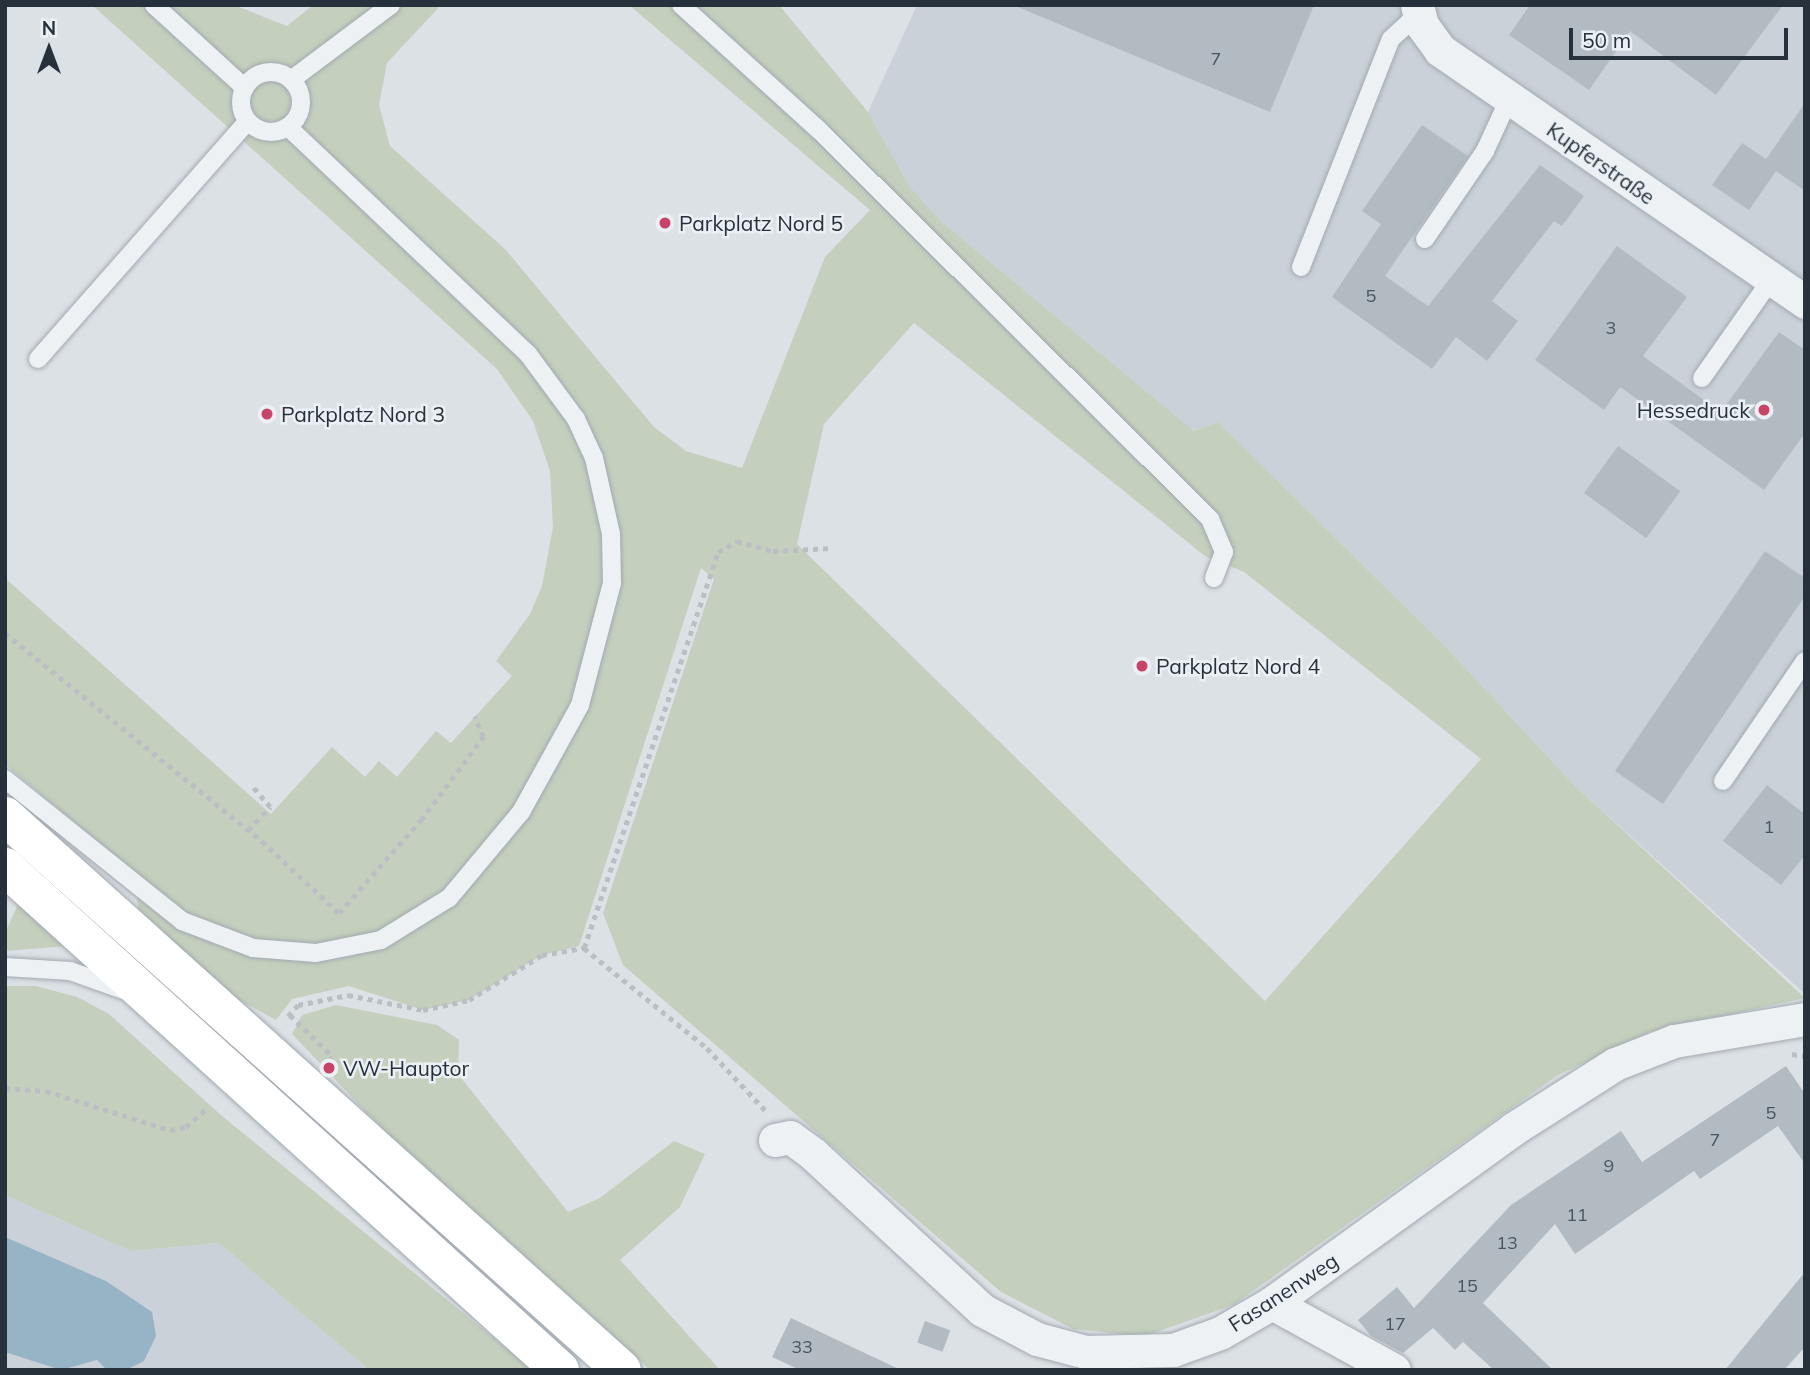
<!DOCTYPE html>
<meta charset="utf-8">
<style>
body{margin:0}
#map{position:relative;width:1810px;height:1375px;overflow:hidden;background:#dce1e6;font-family:Mulish,sans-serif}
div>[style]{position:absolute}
.built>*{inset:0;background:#cad1d8}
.green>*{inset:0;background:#c4d0bd}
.water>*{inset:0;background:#97b4c6}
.building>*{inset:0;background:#b3bbc2;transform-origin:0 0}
.path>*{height:4.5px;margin-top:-2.25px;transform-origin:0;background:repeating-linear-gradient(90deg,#babfc4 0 5px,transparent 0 10px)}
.roads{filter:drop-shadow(0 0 2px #a2a9b0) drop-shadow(0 0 2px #a2a9b0)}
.service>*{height:18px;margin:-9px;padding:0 9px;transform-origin:9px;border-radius:9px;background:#eef1f4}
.service>.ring{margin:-9px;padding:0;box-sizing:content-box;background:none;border:18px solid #eef1f4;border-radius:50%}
.minor>*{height:33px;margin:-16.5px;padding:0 16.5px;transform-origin:16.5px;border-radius:16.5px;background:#eef1f4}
.secondary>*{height:38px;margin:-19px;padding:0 19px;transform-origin:19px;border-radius:19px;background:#fff}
.dots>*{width:19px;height:19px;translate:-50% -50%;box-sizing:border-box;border:4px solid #ebf0f4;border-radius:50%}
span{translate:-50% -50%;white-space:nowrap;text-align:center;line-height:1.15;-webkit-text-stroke:5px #ebf0f4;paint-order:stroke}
.number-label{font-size:18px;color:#49545e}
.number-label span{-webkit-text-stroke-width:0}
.street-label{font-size:21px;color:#26313c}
.poi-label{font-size:21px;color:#26313c}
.left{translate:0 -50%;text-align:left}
.right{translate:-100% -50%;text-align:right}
.frame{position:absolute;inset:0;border:7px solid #26313c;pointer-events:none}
.north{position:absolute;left:14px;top:14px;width:70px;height:70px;-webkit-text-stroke:5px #ebf0f4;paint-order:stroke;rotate:0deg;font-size:19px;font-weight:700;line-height:28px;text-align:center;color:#26313c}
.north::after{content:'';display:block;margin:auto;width:24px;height:32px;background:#26313c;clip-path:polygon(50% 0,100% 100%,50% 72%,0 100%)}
.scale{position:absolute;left:1569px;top:28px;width:219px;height:32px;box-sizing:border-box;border:4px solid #26313c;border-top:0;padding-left:9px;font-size:21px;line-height:24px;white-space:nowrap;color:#26313c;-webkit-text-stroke:5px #ebf0f4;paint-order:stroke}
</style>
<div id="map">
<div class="built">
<div style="clip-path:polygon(917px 5px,1805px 5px,1805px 994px,1575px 786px,1443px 644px,1218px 422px,1194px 431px,942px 222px,910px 187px,868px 112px)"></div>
<div style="clip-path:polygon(5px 1195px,131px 1251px,219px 1243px,369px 1370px,5px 1370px)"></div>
</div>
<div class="green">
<div style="clip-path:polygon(evenodd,92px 5px,234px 5px,287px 26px,313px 5px,441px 5px,387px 63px,379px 105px,390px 146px,505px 249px,654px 427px,686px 451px,742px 468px,825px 257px,870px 210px,629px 5px,779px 5px,868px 112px,910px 187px,942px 222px,1194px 431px,1218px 422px,1443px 644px,1575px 786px,1805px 998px,1649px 1032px,1558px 1075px,1233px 1305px,1145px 1336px,1073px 1329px,1001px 1292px,623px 965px,603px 913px,714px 579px,701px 568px,579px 946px,542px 955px,469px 1000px,423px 1010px,349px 986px,292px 999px,276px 1020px,228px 994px,138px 908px,136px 874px,5px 764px,5px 578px,271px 814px,332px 747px,365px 777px,379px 761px,397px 777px,436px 731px,451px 743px,512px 676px,496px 661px,530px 614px,542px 586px,553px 527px,550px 471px,533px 421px,497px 369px,92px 5px,914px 323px,1205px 556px,1244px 572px,1481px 759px,1265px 1001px,797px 544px,824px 424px,914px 323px)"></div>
<div style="clip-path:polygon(19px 902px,68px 946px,5px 951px,5px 933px)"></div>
<div style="clip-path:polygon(5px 986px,36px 986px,77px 997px,109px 1014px,222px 1116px,533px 1370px,369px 1370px,219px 1243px,131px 1251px,5px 1195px)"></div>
<div style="clip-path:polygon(336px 1005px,437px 1025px,459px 1040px,458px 1074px,568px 1212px,600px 1198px,674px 1141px,705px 1154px,680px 1207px,620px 1260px,720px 1370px,650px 1370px,386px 1133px,292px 1034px,302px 1015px)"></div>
</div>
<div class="water">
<div style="clip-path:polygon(5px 1237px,106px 1281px,152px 1312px,156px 1336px,144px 1361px,126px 1370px,107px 1370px,97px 1360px,61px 1370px,5px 1352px)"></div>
</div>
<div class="building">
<div style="clip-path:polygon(1013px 5px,1314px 5px,1270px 112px)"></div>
<div style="clip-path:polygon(1530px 5px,1783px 5px,1716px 95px,1630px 31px,1589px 90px,1509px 35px)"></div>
<div style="clip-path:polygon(1805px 103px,1805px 191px,1776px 171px,1749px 210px,1712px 185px,1742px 143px,1766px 159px)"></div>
<div style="clip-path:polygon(1422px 125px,1468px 156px,1385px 276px,1428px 306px,1540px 165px,1584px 196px,1562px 226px,1554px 221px,1492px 301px,1518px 321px,1487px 361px,1456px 337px,1432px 369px,1332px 297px,1381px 224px,1362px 211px)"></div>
<div style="clip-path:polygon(1617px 246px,1687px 297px,1643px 356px,1721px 412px,1779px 332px,1805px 350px,1805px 433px,1764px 490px,1620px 387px,1604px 410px,1535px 360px)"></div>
<div style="left:1618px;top:446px;width:77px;height:58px;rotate:36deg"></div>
<div style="clip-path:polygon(1765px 551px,1805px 578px,1805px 596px,1663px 804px,1615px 771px)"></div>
<div style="clip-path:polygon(1767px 785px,1805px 814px,1805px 855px,1781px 885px,1723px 841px)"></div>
<div style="clip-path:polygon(1786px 1066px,1805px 1094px,1805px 1164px,1778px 1126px,1700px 1179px,1694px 1171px,1575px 1254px,1555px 1224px,1483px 1303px,1553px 1370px,1494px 1370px,1463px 1342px,1455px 1350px,1433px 1328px,1403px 1353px,1371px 1336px,1358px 1320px,1397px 1287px,1414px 1308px,1511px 1205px,1621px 1131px,1642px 1162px)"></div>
<div style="clip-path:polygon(1805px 1272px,1805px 1347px,1784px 1370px,1725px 1370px)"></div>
<div style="clip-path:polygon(791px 1318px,833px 1338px,901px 1370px,800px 1370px,772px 1357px)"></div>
<div style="left:925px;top:1321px;width:27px;height:23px;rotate:20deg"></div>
</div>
<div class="path">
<div style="left:5px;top:633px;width:331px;rotate:39deg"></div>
<div style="left:262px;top:841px;width:105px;rotate:43.1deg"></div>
<div style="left:339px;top:913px;width:124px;rotate:-48.6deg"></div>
<div style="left:421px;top:820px;width:104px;rotate:-53.2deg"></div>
<div style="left:483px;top:737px;width:22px;rotate:-112deg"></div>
<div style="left:248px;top:830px;width:32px;rotate:-46deg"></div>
<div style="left:270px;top:807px;width:28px;rotate:-131deg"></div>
<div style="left:584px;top:948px;width:418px;rotate:-71.3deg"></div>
<div style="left:718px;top:552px;width:22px;rotate:-30deg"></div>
<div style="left:737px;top:541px;width:37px;rotate:16deg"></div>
<div style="left:773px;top:551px;width:59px;rotate:-2.9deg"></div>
<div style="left:290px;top:1015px;width:60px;rotate:44.3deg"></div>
<div style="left:333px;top:1057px;width:4px;rotate:135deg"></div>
<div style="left:288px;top:1016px;width:15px;rotate:-48deg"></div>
<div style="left:298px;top:1005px;width:51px;rotate:-11.3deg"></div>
<div style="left:348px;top:995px;width:76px;rotate:11.3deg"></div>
<div style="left:423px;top:1010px;width:47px;rotate:-12.3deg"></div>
<div style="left:469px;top:1000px;width:86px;rotate:-31.7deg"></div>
<div style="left:542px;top:955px;width:43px;rotate:-9.5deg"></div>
<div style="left:584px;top:948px;width:159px;rotate:39.1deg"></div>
<div style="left:707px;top:1048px;width:86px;rotate:46.9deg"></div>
<div style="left:1792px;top:1054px;width:13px;rotate:9deg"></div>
<div style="left:5px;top:1088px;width:41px;rotate:4.2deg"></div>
<div style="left:46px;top:1091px;width:130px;rotate:17.5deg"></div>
<div style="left:170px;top:1130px;width:16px;rotate:-11deg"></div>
<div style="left:186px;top:1127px;width:28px;rotate:-42deg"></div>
</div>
<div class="roads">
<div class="service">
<div style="left:154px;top:5px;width:123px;rotate:42.4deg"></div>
<div style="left:681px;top:5px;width:186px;rotate:42.2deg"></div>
<div style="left:819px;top:130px;width:552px;rotate:44.85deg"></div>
<div style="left:1210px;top:519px;width:36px;rotate:67deg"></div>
<div style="left:1224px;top:552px;width:28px;rotate:111deg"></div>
<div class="ring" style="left:241px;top:72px;width:42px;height:42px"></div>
<div style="left:291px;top:80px;width:125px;rotate:-36.9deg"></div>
<div style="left:1425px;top:239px;width:107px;rotate:-55.7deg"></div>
<div style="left:1485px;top:151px;width:57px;rotate:-65.2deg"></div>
<div style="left:1301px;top:267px;width:245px;rotate:-68.5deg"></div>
<div style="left:1391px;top:39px;width:38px;rotate:-43deg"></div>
<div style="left:38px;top:359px;width:317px;rotate:-48.6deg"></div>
<div style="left:1702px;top:378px;width:120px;rotate:-54.9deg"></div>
<div style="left:5px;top:779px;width:227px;rotate:38.7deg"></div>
<div style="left:182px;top:921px;width:76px;rotate:20.8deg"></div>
<div style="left:253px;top:948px;width:63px;rotate:4.5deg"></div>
<div style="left:316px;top:953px;width:66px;rotate:-11.3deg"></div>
<div style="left:381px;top:940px;width:80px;rotate:-31.7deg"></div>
<div style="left:449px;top:898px;width:112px;rotate:-50.1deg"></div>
<div style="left:521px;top:812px;width:122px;rotate:-61.1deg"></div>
<div style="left:580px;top:705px;width:126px;rotate:-75.3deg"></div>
<div style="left:612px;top:583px;width:49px;rotate:-91.2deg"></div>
<div style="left:611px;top:534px;width:78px;rotate:-102.6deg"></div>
<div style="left:594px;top:458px;width:43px;rotate:-114.8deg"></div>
<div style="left:576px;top:419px;width:81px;rotate:-126.4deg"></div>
<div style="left:528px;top:354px;width:330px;rotate:-136.6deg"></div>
<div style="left:1723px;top:781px;width:145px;rotate:-55.7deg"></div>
<div style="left:5px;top:967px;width:65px;rotate:3.5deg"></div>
<div style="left:70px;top:971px;width:57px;rotate:19.4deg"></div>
</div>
<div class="minor">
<div style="left:1417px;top:5px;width:21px;rotate:76deg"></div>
<div style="left:1422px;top:25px;width:31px;rotate:54deg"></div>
<div style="left:1440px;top:50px;width:444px;rotate:34.6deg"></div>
<div style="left:775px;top:1140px;width:15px;rotate:-11deg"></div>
<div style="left:790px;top:1137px;width:29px;rotate:36deg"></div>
<div style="left:813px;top:1154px;width:230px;rotate:42.7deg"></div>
<div style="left:982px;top:1310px;width:62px;rotate:27.8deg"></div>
<div style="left:1037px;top:1339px;width:51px;rotate:14.9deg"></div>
<div style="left:1086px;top:1352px;width:87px;rotate:-1.3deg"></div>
<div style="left:1173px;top:1350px;width:50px;rotate:-19.9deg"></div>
<div style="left:1220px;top:1333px;width:60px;rotate:-30deg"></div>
<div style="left:1272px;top:1303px;width:297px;rotate:-35.8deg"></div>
<div style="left:1513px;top:1129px;width:121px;rotate:-32.5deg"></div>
<div style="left:1615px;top:1064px;width:63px;rotate:-21.3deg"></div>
<div style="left:1674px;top:1041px;width:133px;rotate:-9.5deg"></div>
<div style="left:1272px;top:1303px;width:139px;rotate:28.8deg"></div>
</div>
<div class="secondary">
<div style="left:5px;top:816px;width:829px;rotate:41.92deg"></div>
<div style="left:5px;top:867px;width:749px;rotate:42.19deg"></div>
</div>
</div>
<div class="dots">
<div style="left:665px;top:223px;background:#ca4268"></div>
<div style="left:1764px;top:410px;background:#ca4268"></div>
<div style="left:267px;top:414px;background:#ca4268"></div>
<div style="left:1142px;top:666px;background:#ca4268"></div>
<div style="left:329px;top:1068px;background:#ca4268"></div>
</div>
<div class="number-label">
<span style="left:1216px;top:59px">7</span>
<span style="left:1371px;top:296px">5</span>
<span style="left:1611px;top:328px">3</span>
<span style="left:1769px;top:827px">1</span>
<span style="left:1771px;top:1113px">5</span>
<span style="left:1715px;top:1140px">7</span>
<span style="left:1609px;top:1166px">9</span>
<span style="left:1577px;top:1215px">11</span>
<span style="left:1507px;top:1243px">13</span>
<span style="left:1467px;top:1286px">15</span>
<span style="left:1395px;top:1324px">17</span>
<span style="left:802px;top:1347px">33</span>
</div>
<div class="street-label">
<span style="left:1601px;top:163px;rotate:35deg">Kupferstraße</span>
<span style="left:1283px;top:1292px;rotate:-33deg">Fasanenweg</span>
</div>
<div class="poi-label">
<span class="left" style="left:679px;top:223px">Parkplatz Nord 5</span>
<span class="right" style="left:1750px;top:410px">Hessedruck</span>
<span class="left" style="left:281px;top:414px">Parkplatz Nord 3</span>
<span class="left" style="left:1156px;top:666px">Parkplatz Nord 4</span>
<span class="left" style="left:343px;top:1068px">VW-Hauptor</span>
</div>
<div class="frame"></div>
<div class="north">N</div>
<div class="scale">50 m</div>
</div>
